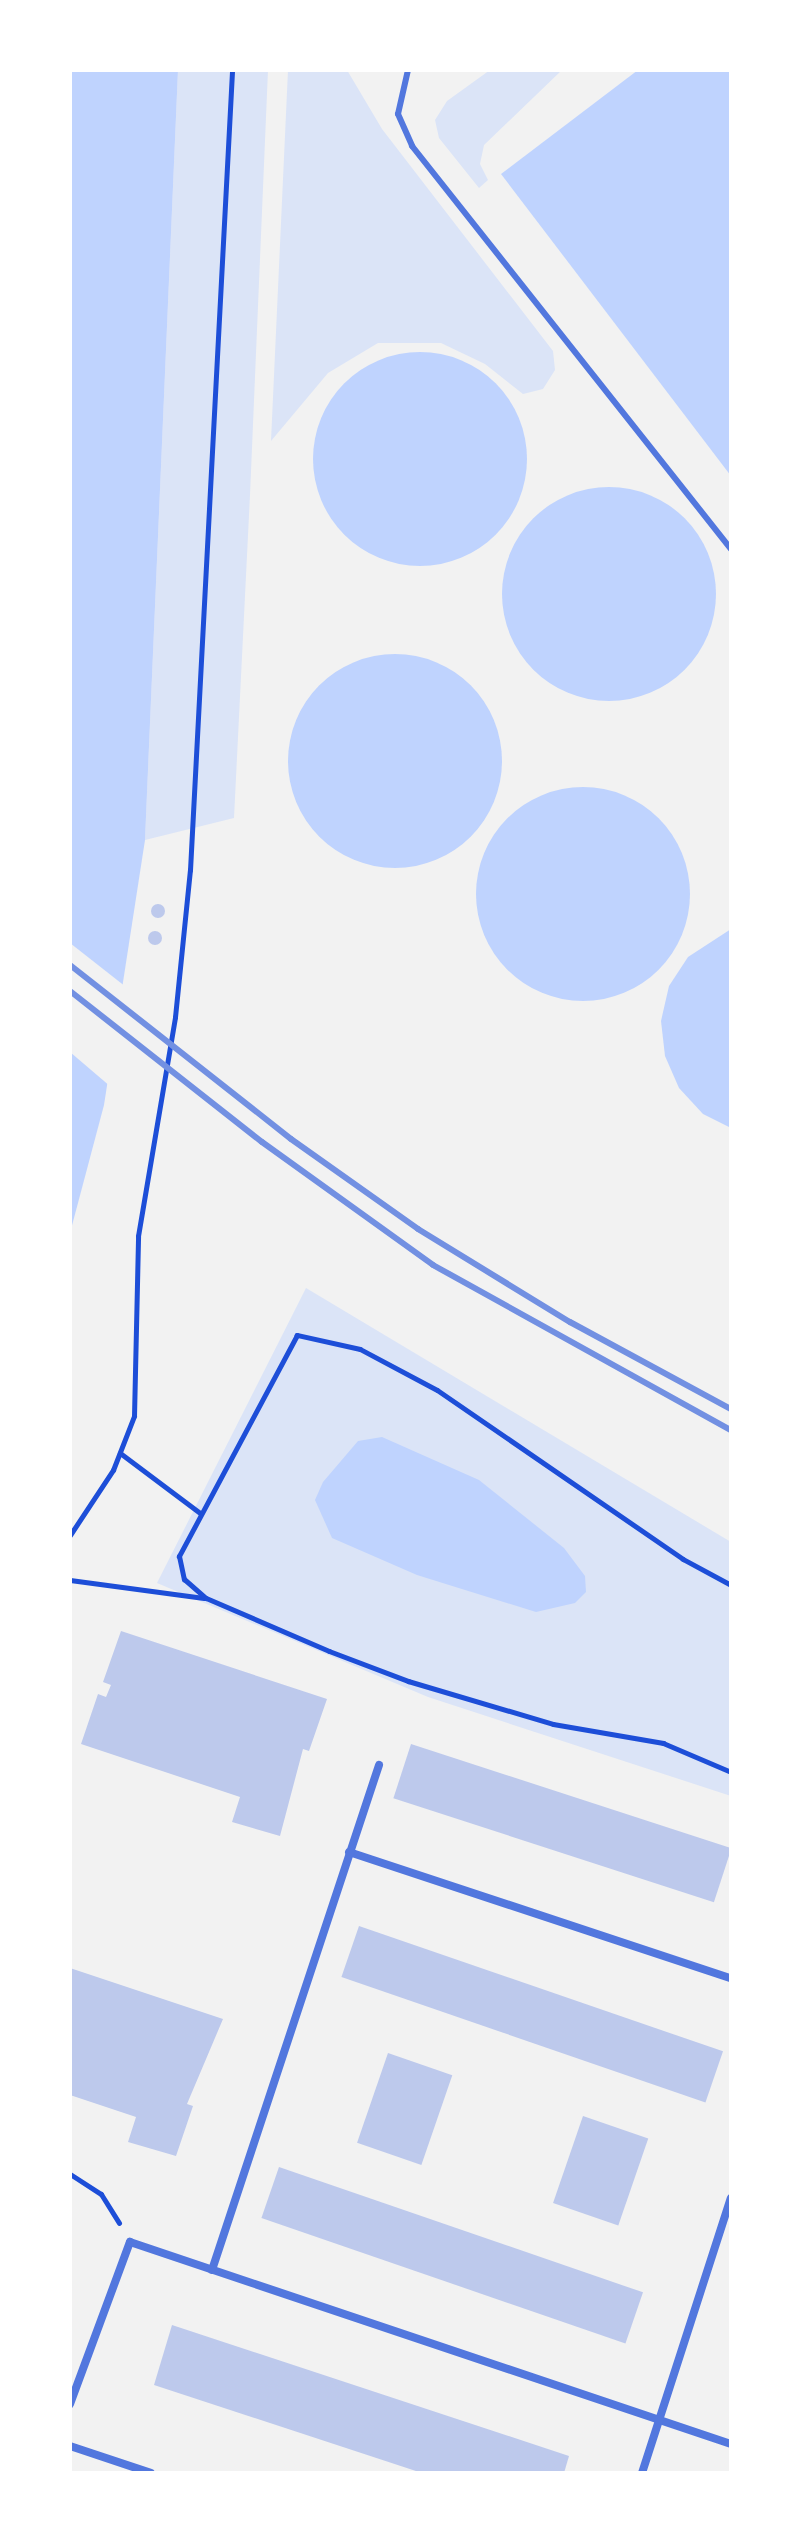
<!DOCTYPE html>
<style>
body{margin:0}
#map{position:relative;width:801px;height:2543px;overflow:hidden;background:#f2f2f2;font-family:"Source Sans 3",sans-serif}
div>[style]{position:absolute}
.green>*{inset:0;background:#dbe4f7}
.water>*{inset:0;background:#bfd3fe}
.round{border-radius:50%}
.pier>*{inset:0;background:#f2f2f2}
.building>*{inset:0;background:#bdc9ec;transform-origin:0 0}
.path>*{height:5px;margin:-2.5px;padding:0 2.5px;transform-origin:2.5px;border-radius:2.5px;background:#1d4ed8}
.service>*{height:6px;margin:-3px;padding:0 3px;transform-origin:3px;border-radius:3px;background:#5277de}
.minor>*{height:8px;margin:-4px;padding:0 4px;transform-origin:4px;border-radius:4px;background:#5277de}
.rail>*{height:6px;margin:-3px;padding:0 3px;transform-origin:3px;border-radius:3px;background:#7290e2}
span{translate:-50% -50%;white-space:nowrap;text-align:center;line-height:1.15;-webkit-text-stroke:6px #fff;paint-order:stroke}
.frame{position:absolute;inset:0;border:72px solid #fff;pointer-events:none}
</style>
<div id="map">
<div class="green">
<div style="clip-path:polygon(178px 70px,268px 70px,250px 495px,234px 818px,145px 840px)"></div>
<div style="clip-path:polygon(288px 70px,347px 70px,382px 129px,553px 351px,555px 370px,543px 389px,523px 394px,485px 364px,441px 343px,378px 343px,328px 373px,271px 441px)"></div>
<div style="clip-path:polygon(490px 70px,562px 70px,484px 145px,480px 164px,488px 180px,479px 188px,439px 138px,435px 120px,447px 101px)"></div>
<div style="clip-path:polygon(306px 1288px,731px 1542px,731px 1796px,428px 1697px,157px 1583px)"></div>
</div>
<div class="water">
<div style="clip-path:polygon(70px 70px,178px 70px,145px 840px,104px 1105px,70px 1233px)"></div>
<div style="clip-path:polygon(638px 70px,731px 70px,731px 476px,501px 174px)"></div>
<div class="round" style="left:313px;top:352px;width:214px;height:214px"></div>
<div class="round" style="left:502px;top:487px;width:214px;height:214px"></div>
<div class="round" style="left:288px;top:654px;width:214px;height:214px"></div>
<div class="round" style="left:476px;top:787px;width:214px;height:214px"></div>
<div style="clip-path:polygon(731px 929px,731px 1128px,703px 1114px,679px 1088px,665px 1056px,661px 1021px,669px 986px,688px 957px)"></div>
<div style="clip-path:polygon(382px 1437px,479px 1480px,564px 1548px,585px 1576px,586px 1592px,575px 1603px,536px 1612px,417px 1575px,332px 1538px,315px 1500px,323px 1482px,358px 1441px)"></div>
</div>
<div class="pier">
<div style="clip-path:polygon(70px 943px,126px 987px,111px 1087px,70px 1052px)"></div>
</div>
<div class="building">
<div class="round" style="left:151px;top:904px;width:14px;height:14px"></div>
<div class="round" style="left:148px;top:931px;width:14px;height:14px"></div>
<div style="clip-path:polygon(121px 1631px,327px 1699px,309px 1751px,303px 1749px,280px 1836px,232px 1822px,240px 1797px,81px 1744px,98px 1694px,106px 1697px,111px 1685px,103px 1682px)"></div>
<div style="left:411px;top:1744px;width:337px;height:57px;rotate:18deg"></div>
<div style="left:359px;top:1926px;width:385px;height:54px;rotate:19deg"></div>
<div style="clip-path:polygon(70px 1968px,223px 2019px,187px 2104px,193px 2106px,176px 2156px,128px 2142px,136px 2117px,70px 2095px)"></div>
<div style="left:388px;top:2053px;width:68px;height:95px;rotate:19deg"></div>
<div style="left:583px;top:2116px;width:69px;height:92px;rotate:19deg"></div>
<div style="left:279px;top:2167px;width:385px;height:54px;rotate:19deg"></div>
<div style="clip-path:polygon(172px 2325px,569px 2456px,564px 2473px,422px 2473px,154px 2385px)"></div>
</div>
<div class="path">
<div style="left:120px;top:1453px;width:100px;rotate:36.9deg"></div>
<div style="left:70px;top:1535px;width:78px;rotate:-56.5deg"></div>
<div style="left:113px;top:1470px;width:58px;rotate:-68.7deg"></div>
<div style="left:134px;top:1416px;width:180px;rotate:-88.7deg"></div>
<div style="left:138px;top:1236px;width:222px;rotate:-80.4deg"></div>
<div style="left:175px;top:1017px;width:148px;rotate:-84.2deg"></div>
<div style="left:190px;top:870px;width:801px;rotate:-86.99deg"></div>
<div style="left:70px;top:1580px;width:135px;rotate:7.7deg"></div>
<div style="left:731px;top:1585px;width:55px;rotate:-151.6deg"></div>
<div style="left:683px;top:1559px;width:298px;rotate:-145.5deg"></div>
<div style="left:437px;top:1390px;width:87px;rotate:-152deg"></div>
<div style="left:360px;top:1349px;width:65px;rotate:-167.5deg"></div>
<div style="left:297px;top:1335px;width:251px;rotate:118.1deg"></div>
<div style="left:179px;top:1556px;width:24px;rotate:78deg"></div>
<div style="left:184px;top:1579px;width:29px;rotate:41deg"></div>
<div style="left:206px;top:1598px;width:134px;rotate:23.3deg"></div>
<div style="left:329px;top:1651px;width:85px;rotate:20.8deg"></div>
<div style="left:408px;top:1681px;width:151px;rotate:16.5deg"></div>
<div style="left:553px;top:1724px;width:112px;rotate:9.8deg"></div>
<div style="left:663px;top:1743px;width:74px;rotate:23.1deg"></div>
<div style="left:70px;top:2174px;width:37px;rotate:33deg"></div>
<div style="left:101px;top:2194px;width:34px;rotate:58deg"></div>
</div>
<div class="service">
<div style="left:408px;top:70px;width:45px;rotate:102.8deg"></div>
<div style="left:398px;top:114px;width:35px;rotate:66deg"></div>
<div style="left:412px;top:146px;width:514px;rotate:51.64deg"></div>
</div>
<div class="minor">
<div style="left:349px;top:1852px;width:402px;rotate:18.3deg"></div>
<div style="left:212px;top:2270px;width:532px;rotate:-71.7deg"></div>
<div style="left:70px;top:2404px;width:173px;rotate:-69.7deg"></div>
<div style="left:130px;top:2242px;width:634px;rotate:18.58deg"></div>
<div style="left:70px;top:2446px;width:85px;rotate:18.4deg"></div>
<div style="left:642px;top:2473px;width:289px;rotate:-72.1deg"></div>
</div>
<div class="rail">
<div style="left:70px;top:965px;width:281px;rotate:38.2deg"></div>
<div style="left:291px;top:1139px;width:156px;rotate:35.3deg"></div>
<div style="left:418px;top:1229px;width:178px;rotate:31.5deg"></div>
<div style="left:570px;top:1322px;width:183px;rotate:28.4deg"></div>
<div style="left:70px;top:991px;width:244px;rotate:38.2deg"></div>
<div style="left:262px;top:1142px;width:211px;rotate:35.7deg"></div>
<div style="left:433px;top:1265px;width:341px;rotate:29deg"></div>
</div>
<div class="frame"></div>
</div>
